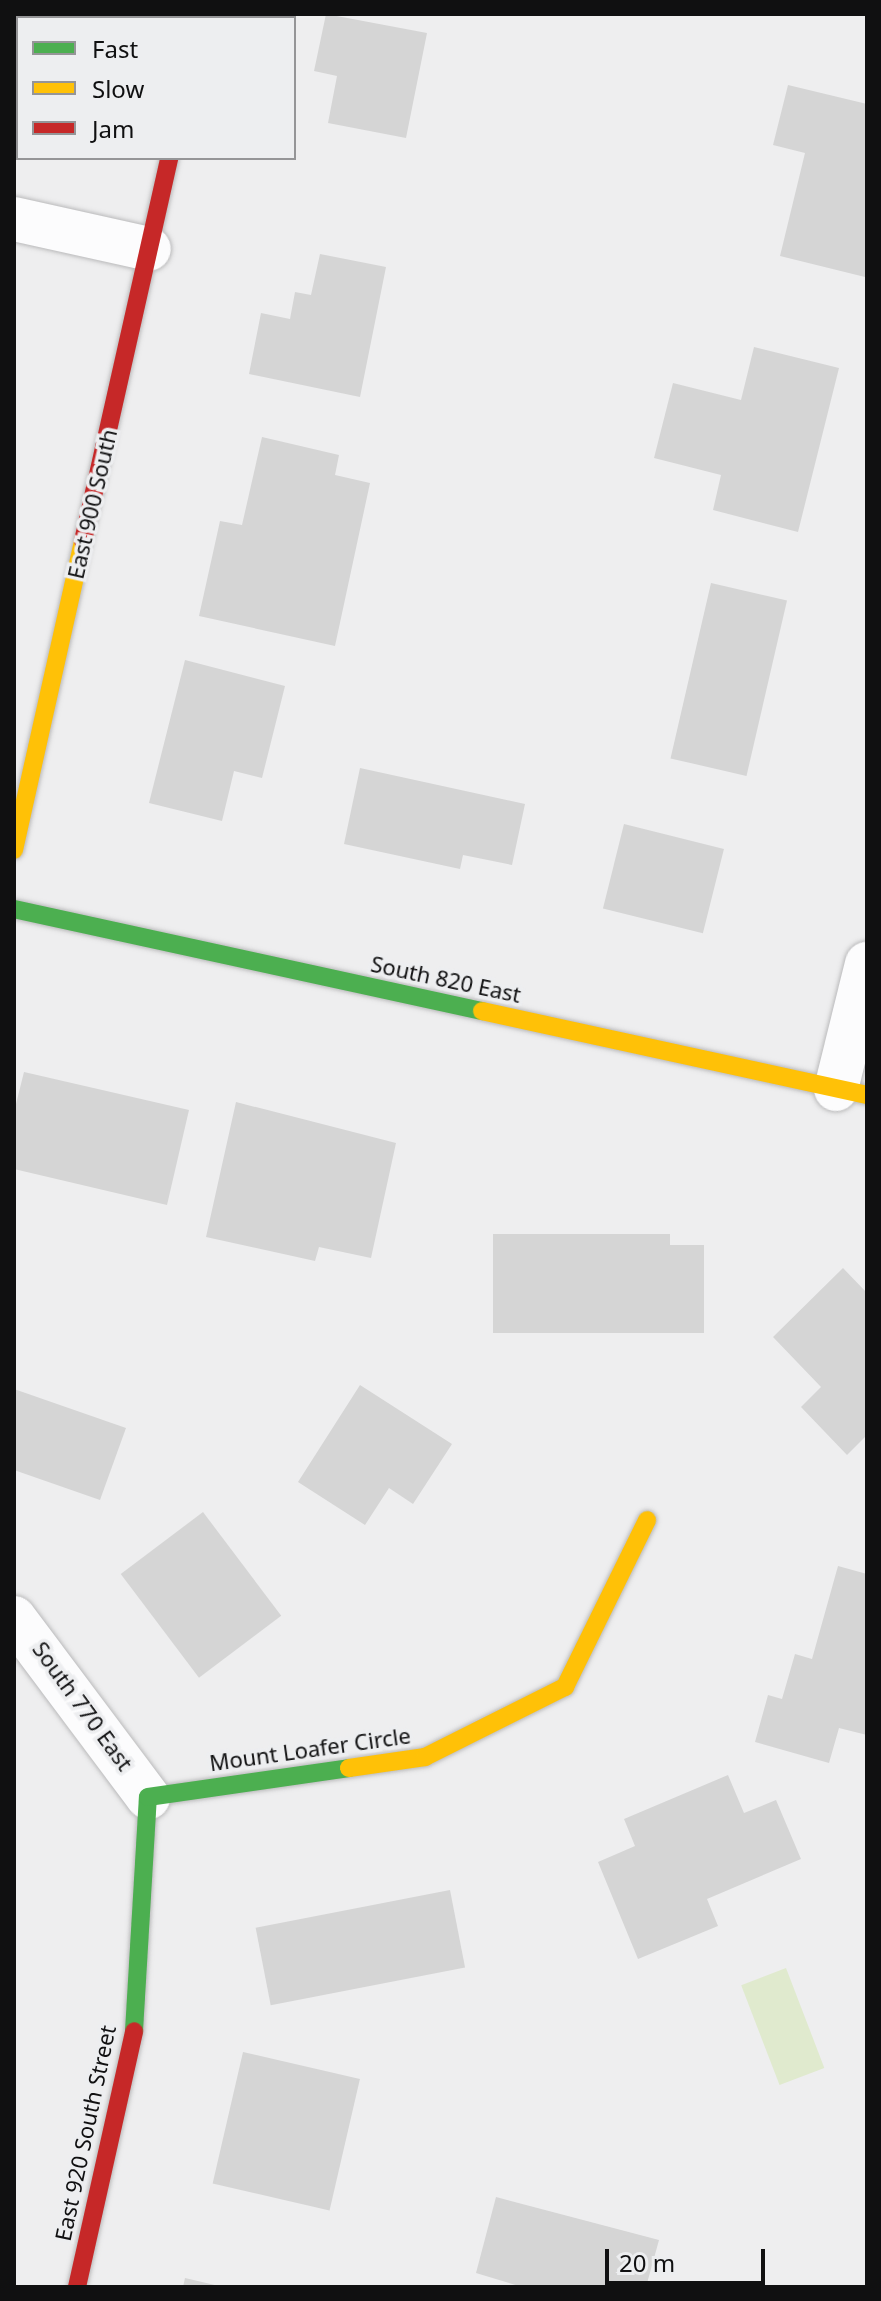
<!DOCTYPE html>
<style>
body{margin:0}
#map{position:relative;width:881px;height:2301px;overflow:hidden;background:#eeeeef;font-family:"Noto Sans",sans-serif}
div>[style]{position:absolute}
.green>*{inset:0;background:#e0eace;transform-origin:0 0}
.building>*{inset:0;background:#d5d5d5;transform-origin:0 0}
.roads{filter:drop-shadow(0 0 2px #bababb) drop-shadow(0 0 2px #bababb)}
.street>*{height:44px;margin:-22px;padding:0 22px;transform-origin:22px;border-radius:22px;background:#fcfcfd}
.fast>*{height:18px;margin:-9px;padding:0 9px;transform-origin:9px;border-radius:9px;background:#4caf50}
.slow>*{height:18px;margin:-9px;padding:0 9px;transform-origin:9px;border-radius:9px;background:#ffc107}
.jam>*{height:18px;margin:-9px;padding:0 9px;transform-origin:9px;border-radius:9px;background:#c62828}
span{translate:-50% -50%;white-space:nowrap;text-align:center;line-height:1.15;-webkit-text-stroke:7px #edeef0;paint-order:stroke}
.street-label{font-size:22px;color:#101011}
.frame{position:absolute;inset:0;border:16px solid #101011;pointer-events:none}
.legend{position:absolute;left:16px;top:16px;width:280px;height:144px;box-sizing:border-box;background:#edeef0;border:2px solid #959597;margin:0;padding:10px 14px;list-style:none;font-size:24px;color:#101011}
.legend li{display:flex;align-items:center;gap:16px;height:40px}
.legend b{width:40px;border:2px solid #959597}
.scale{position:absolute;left:605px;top:2249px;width:160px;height:36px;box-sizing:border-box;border:4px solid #101011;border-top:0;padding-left:10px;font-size:24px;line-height:28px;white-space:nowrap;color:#101011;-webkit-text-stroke:6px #edeef0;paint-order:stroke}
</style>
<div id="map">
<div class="green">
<div style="left:786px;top:1968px;width:107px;height:48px;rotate:69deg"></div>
</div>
<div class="building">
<div style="clip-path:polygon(14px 14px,81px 14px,18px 18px,15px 103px)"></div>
<div style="clip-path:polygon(326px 14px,427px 33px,406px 138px,328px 123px,337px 76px,314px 71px)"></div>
<div style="clip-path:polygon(788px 85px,867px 104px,865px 277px,780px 256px,805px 153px,773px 145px)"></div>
<div style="clip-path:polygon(320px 254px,386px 267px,360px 397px,249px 374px,261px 313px,290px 319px,295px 292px,311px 295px)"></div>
<div style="clip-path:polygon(754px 347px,839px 368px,798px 532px,713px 510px,721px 475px,654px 458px,673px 383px,741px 400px)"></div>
<div style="clip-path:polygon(262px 437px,339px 455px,335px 475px,370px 483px,335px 646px,199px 616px,220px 521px,242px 525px)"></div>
<div style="left:711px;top:583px;width:78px;height:180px;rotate:13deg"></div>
<div style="clip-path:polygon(185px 660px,285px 686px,262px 778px,234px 771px,222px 821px,149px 803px)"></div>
<div style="clip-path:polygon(360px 768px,525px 804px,512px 865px,463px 855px,460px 869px,344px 844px)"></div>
<div style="left:624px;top:824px;width:103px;height:87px;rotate:14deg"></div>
<div style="clip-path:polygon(24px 1072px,189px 1110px,167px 1205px,14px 1169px,14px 1112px)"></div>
<div style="clip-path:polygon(236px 1102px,396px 1143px,371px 1258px,319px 1247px,315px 1261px,206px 1237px)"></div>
<div style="clip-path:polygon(493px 1234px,670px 1234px,670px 1245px,704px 1245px,704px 1333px,493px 1333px)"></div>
<div style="clip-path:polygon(843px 1268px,867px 1293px,867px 1435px,847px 1455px,801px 1407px,821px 1387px,773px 1337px)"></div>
<div style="clip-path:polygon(360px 1385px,452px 1444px,413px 1504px,389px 1488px,365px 1525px,298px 1482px)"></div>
<div style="clip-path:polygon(14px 1389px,126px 1428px,100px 1500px,14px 1470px)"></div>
<div style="left:203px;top:1512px;width:130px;height:103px;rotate:53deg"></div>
<div style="clip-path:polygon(838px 1566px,867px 1574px,867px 1735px,839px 1728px,829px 1763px,755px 1742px,768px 1695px,782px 1699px,795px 1654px,812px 1659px)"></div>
<div style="clip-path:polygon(728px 1775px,744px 1813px,776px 1800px,801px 1859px,707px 1899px,718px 1926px,638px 1959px,598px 1862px,635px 1846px,624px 1819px)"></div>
<div style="left:450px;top:1890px;width:79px;height:198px;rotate:79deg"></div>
<div style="left:243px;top:2052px;width:120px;height:135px;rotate:13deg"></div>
<div style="clip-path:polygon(496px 2197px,659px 2240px,646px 2287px,522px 2287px,476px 2273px)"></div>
<div style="clip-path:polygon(185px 2278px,219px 2286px,219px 2287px,183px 2287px)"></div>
</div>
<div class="roads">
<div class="street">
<div style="left:200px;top:18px;width:4px;rotate:-76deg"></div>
<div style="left:14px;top:219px;width:138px;rotate:12.5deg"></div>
<div style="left:836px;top:1089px;width:129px;rotate:-76.1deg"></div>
<div style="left:14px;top:1618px;width:224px;rotate:53.2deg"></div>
</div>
<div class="fast">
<div style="left:14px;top:909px;width:479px;rotate:12.3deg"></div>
<div style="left:134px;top:2031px;width:234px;rotate:-86.6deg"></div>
<div style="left:148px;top:1797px;width:203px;rotate:-8.2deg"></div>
</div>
<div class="slow">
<div style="left:14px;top:850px;width:317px;rotate:-77.4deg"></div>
<div style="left:482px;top:1011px;width:394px;rotate:12.3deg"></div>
<div style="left:349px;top:1768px;width:77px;rotate:-8.2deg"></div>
<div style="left:425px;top:1757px;width:157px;rotate:-26.6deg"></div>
<div style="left:565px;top:1687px;width:186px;rotate:-63.8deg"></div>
</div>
<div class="jam">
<div style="left:83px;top:541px;width:393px;rotate:-77.3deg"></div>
<div style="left:77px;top:2287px;width:262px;rotate:-77.4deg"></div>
</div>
</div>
<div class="street-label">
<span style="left:92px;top:504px;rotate:-77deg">East 900 South</span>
<span style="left:446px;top:979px;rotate:12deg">South 820 East</span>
<span style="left:83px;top:1706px;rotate:54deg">South 770 East</span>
<span style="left:310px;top:1749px;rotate:-8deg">Mount Loafer Circle</span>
<span style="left:85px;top:2133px;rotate:-78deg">East 920 South Street</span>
</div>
<div class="frame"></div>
<ul class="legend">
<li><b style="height:10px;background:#4caf50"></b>Fast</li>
<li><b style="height:10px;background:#ffc107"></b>Slow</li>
<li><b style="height:10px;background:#c62828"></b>Jam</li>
</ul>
<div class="scale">20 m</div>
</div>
